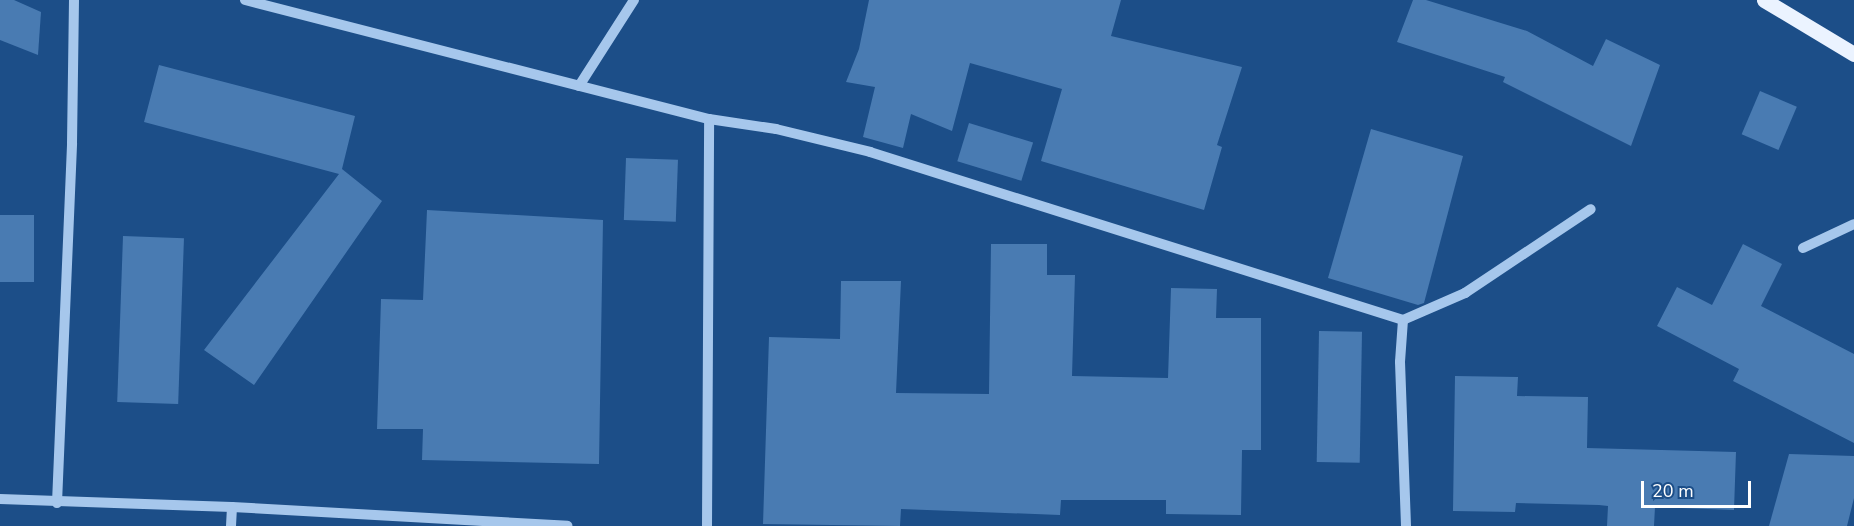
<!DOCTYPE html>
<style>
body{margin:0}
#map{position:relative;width:1854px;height:526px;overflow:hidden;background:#1c4e88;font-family:"Nunito Sans",sans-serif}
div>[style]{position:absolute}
.building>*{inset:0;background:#497bb2;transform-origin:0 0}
.minor>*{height:10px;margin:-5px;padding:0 5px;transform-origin:5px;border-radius:5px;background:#a6c7ec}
.major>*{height:15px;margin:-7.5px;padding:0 7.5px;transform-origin:7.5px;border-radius:7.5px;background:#ebf3ff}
span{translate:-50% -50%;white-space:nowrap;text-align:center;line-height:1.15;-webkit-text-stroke:4.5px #1c4e88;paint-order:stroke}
.scale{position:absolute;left:1641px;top:481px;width:110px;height:27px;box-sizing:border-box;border:3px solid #fff;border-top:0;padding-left:8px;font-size:18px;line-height:21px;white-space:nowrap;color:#fff;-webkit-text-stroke:4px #1c4e88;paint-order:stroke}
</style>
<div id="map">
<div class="building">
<div style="clip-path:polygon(0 0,14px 0,41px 12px,38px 55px,0 40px)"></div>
<div style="clip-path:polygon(869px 0,1121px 0,1111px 36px,1242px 67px,1217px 145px,1222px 147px,1204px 210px,1041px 161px,1062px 89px,970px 63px,952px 131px,911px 114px,903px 148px,863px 137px,875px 87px,846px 82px,859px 49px)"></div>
<div style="clip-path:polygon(1413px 0,1426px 0,1527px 31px,1593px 66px,1606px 39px,1660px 65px,1631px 146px,1503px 82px,1505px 77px,1397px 42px)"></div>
<div style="clip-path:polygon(159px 65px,355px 116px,342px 169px,382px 201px,254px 385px,204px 350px,339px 174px,144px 122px)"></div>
<div style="left:1760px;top:91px;width:40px;height:47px;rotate:23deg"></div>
<div style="left:969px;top:123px;width:67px;height:40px;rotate:17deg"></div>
<div style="clip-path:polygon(1371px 129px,1463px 156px,1424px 303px,1418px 305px,1328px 278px)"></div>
<div style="left:626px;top:158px;width:52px;height:62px;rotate:2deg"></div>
<div style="clip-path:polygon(427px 210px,603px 220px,599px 464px,422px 460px,423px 429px,377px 429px,381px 299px,423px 300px)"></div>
<div style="left:0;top:215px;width:34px;height:67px"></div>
<div style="left:123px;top:236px;width:61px;height:166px;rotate:2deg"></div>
<div style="clip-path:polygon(991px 244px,1047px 244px,1047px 275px,1075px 275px,1072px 376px,1168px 378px,1171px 288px,1217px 289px,1216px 318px,1261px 318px,1261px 450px,1242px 450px,1241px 515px,1166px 514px,1166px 500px,1061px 500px,1060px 515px,901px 509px,900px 526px,763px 524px,769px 337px,840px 339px,841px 281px,901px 281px,896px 393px,989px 394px)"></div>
<div style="clip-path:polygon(1743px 244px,1782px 264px,1761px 306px,1854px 354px,1854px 443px,1733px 381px,1739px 369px,1657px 326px,1677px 287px,1712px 305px)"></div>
<div style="left:1319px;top:331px;width:43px;height:131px;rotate:1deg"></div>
<div style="clip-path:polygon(1455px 376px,1518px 377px,1517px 396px,1588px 397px,1587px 448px,1736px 452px,1734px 510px,1655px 507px,1654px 526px,1607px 526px,1608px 506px,1599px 505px,1516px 503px,1515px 512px,1453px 511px)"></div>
<div style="clip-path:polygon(1789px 454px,1854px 456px,1854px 498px,1847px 526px,1769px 526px)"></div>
</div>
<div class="minor">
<div style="left:245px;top:0;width:479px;rotate:14.4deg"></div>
<div style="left:709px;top:119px;width:68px;rotate:8.5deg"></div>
<div style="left:776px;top:129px;width:97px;rotate:13.7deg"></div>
<div style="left:870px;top:152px;width:559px;rotate:17.49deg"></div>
<div style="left:1403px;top:320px;width:42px;rotate:94.1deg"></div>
<div style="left:1400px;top:362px;width:164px;rotate:87.9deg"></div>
<div style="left:579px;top:86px;width:102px;rotate:-57.4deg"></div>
<div style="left:1803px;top:248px;width:56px;rotate:-25.2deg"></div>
<div style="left:1403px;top:320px;width:68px;rotate:-23.5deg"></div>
<div style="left:1465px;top:293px;width:151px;rotate:-33.7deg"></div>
<div style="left:0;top:499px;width:232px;rotate:2deg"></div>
<div style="left:232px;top:507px;width:336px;rotate:3.2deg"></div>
<div style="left:57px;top:503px;width:360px;rotate:-87.6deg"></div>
<div style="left:72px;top:143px;width:143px;rotate:-89.2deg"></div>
<div style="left:231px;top:526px;width:19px;rotate:-87deg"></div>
<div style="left:707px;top:526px;width:407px;rotate:-89.7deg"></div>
</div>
<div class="major">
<div style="left:1764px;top:0;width:105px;rotate:31deg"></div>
</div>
<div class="scale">20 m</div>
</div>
